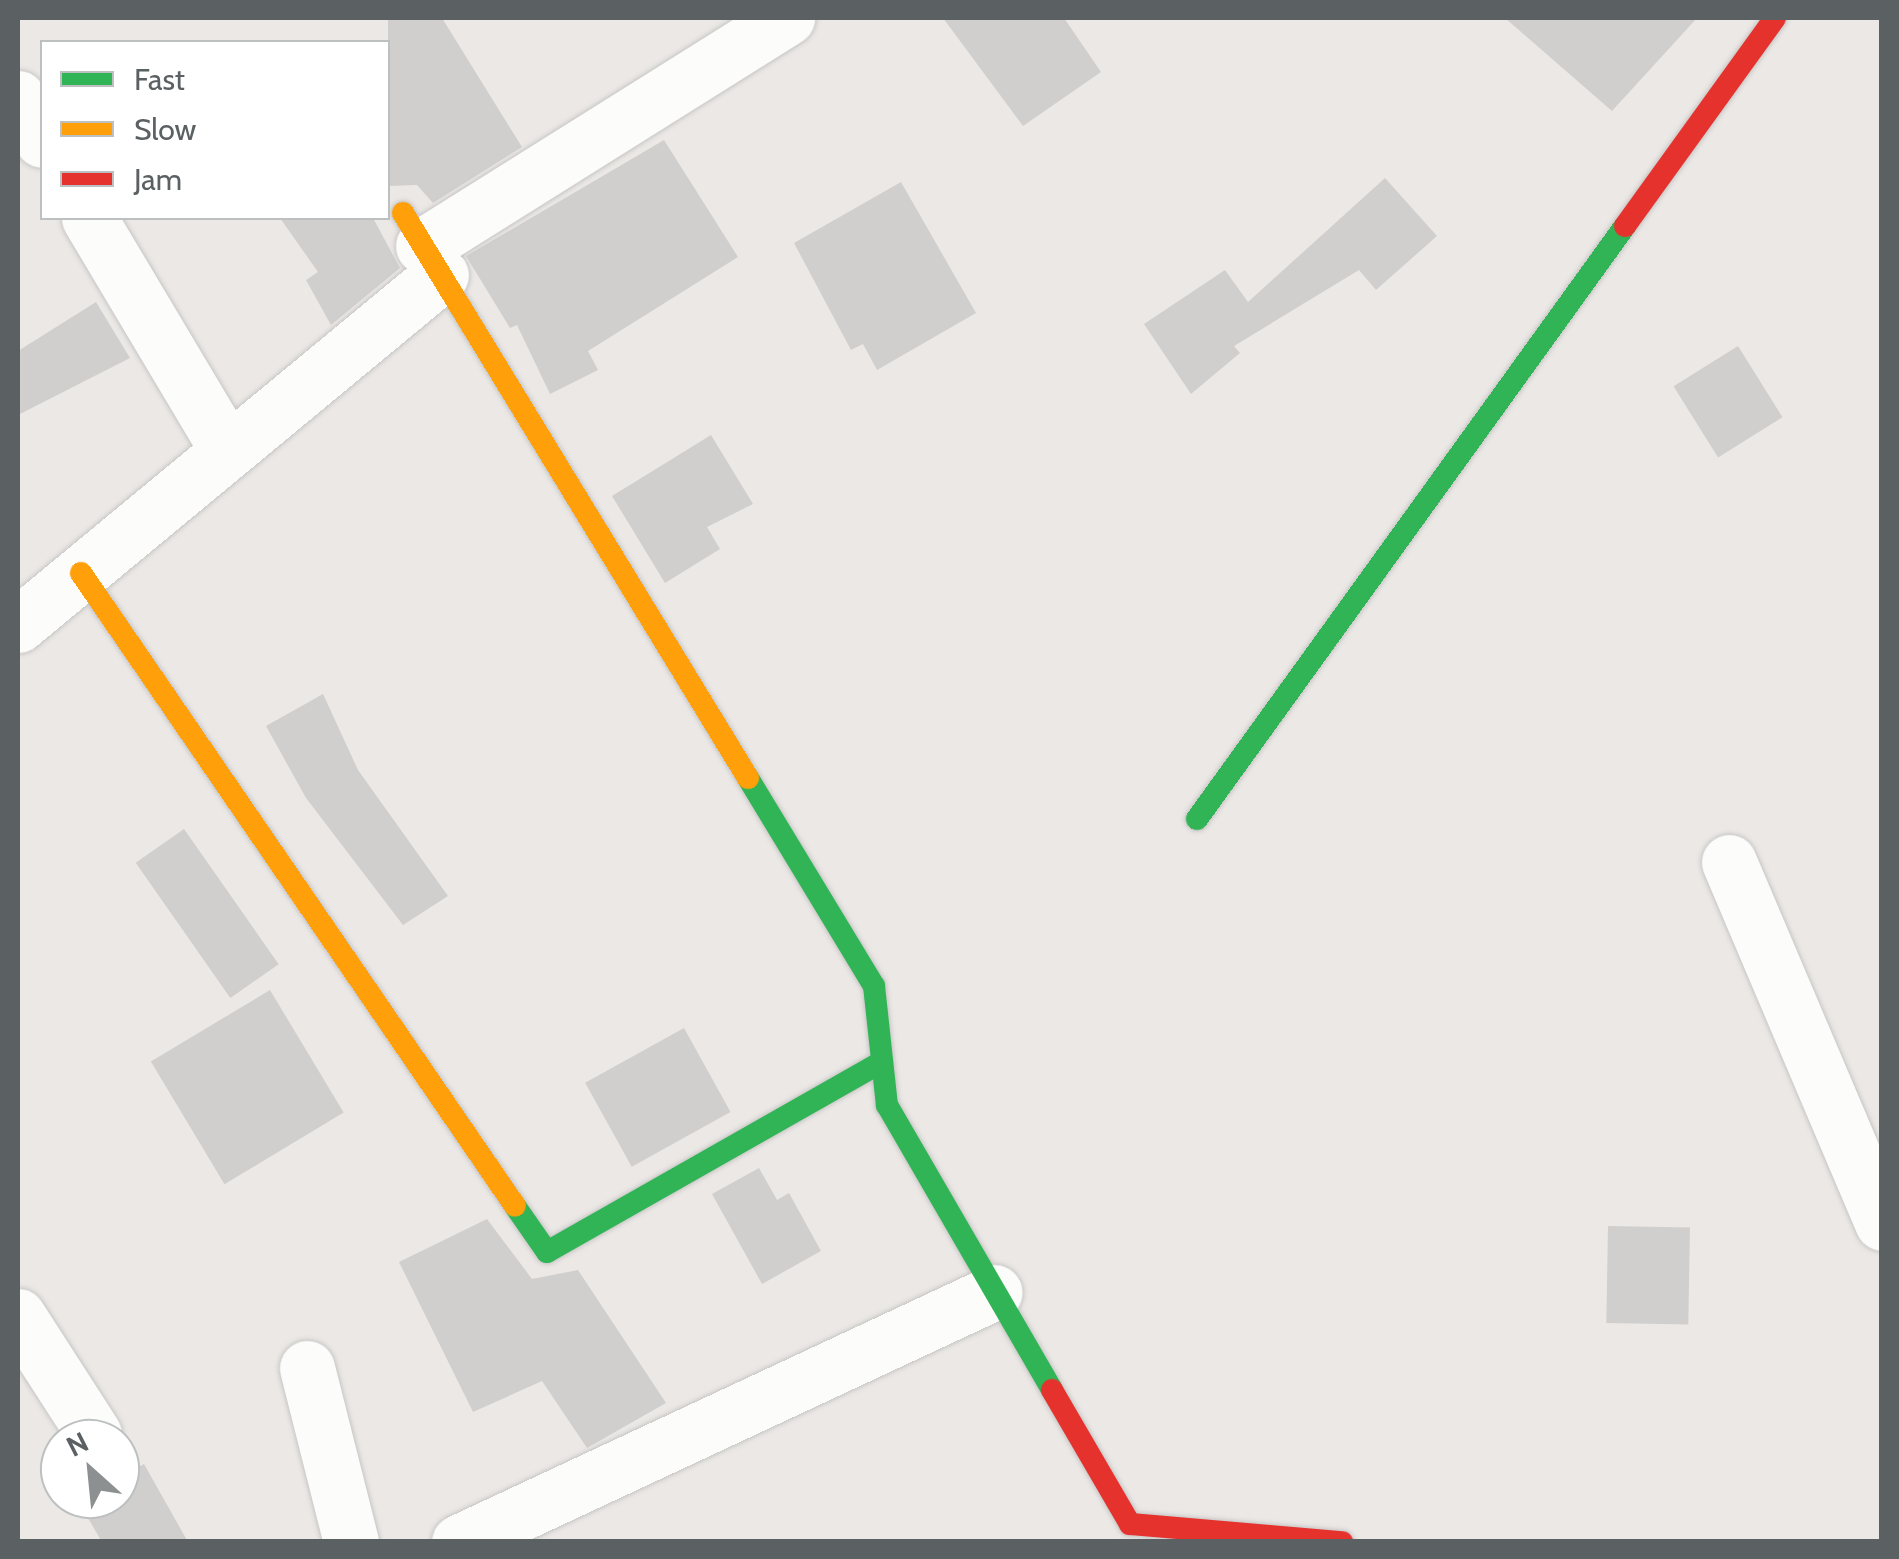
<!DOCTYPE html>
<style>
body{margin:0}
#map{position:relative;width:1899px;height:1559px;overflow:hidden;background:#ebe8e5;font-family:Cabin,sans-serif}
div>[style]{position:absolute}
.building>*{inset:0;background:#d1cfce;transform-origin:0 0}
.roads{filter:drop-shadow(0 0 2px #c7c6c6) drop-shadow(0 0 2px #c7c6c6)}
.street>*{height:55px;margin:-27.5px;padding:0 27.5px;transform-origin:27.5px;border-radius:27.5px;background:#fcfcfb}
.fast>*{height:22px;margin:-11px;padding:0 11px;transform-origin:11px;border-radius:11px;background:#30b455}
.slow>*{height:22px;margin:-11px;padding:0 11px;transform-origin:11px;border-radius:11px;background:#ff9f0a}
.jam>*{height:22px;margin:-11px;padding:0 11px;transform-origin:11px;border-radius:11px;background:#e5322d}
span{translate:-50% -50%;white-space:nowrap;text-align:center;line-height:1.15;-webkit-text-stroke:8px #fff;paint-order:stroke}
.frame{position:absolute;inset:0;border:20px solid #5b6163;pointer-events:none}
.legend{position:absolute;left:40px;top:40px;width:350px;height:180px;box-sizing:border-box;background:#fff;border:2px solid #bdc0c1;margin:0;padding:12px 18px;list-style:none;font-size:30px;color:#5b6163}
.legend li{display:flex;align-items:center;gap:20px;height:50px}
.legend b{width:50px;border:2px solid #bdc0c1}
.north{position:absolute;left:40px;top:1419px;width:100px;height:100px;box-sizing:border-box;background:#fff;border:2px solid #bdc0c1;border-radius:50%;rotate:333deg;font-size:28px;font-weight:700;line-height:40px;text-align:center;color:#5b6163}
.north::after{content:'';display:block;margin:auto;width:35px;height:45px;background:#8d9090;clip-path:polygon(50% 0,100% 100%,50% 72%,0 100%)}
</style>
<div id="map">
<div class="building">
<div style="clip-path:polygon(388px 18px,442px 18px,522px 147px,433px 203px,417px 185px,388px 186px)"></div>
<div style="clip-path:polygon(943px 18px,1064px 18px,1101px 72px,1023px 126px)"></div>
<div style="clip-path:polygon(1505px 18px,1697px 18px,1612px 111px)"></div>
<div style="clip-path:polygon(664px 140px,738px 257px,588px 351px,598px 370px,550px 394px,517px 325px,510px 328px,466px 256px)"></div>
<div style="clip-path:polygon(1385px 178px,1437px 236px,1376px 290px,1359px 270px,1234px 346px,1240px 353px,1191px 394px,1144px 324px,1225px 270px,1248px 302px)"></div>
<div style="clip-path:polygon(901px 182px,976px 313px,877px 370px,863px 344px,851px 350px,794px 243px)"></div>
<div style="clip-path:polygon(280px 218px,373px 218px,400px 268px,331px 325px,306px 280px,318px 272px)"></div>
<div style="clip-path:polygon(96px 302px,130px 358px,18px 415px,18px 351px)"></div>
<div style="left:1738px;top:346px;width:84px;height:76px;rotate:58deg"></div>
<div style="clip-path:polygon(711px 435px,753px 504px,707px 527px,720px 549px,665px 583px,612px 496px)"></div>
<div style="clip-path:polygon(323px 694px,358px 770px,448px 896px,403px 925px,306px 798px,266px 726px)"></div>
<div style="left:184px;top:829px;width:165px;height:59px;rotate:55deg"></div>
<div style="left:270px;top:990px;width:143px;height:139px;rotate:59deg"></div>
<div style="left:684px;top:1028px;width:96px;height:113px;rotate:61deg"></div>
<div style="clip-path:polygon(759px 1168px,777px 1200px,789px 1193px,821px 1251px,762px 1284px,712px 1194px)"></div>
<div style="clip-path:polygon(487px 1219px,532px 1279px,578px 1270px,666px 1403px,587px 1448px,542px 1381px,473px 1412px,399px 1262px)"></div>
<div style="left:1608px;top:1226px;width:82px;height:97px;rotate:1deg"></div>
<div style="clip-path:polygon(144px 1464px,188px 1542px,102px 1542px,78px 1501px,120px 1499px,120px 1477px)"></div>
</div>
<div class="roads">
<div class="street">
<div style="left:18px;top:98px;width:48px;rotate:60.3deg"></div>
<div style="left:89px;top:218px;width:271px;rotate:59.2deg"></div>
<div style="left:423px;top:246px;width:430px;rotate:-32.1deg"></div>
<div style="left:18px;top:625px;width:549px;rotate:-39.61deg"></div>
<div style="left:1729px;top:862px;width:392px;rotate:67deg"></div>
<div style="left:18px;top:1316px;width:140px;rotate:57.2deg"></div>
<div style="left:307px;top:1368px;width:179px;rotate:75.8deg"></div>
<div style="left:459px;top:1542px;width:591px;rotate:-25.01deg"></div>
</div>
<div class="fast">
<div style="left:748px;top:778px;width:243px;rotate:58.8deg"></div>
<div style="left:874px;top:986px;width:120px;rotate:83.8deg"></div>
<div style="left:887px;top:1105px;width:329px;rotate:59.9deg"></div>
<div style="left:1197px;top:819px;width:731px;rotate:-54.18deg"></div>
<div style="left:515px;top:1206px;width:56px;rotate:55.2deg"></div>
<div style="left:547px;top:1252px;width:385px;rotate:-29.6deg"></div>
</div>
<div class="slow">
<div style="left:403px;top:213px;width:662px;rotate:58.59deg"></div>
<div style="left:81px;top:573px;width:767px;rotate:55.56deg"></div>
</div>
<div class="jam">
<div style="left:1625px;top:226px;width:256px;rotate:-54.2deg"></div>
<div style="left:1052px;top:1390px;width:155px;rotate:59.8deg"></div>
<div style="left:1130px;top:1524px;width:213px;rotate:4.9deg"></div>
</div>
</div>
<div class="frame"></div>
<ul class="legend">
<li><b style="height:12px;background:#30b455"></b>Fast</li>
<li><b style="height:12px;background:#ff9f0a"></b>Slow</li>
<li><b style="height:12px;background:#e5322d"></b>Jam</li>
</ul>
<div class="north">N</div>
</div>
